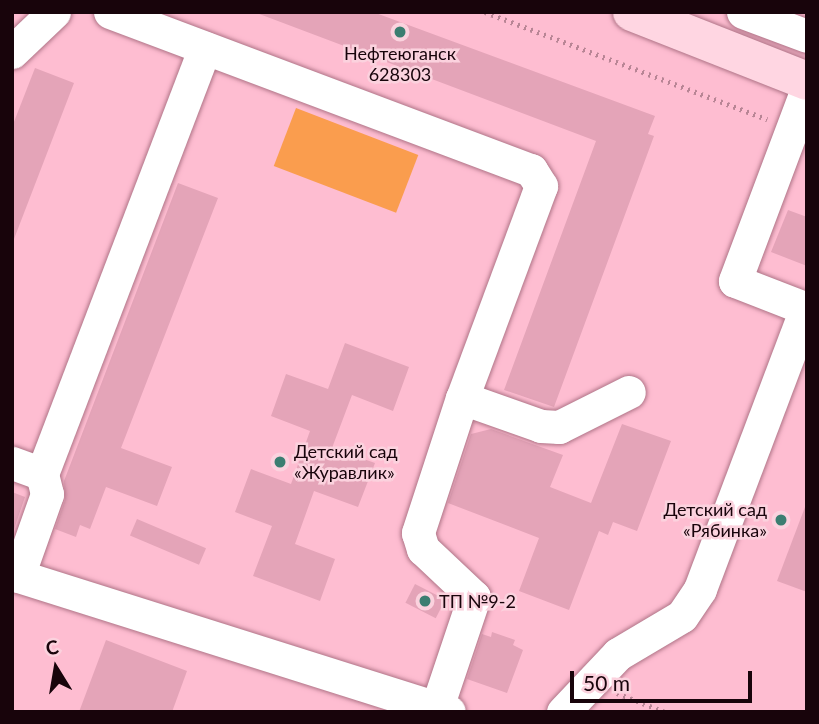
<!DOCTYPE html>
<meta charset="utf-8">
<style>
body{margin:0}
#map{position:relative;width:819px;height:724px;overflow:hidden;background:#febdd1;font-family:Lato,sans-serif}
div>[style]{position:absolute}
.green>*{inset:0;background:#fa9d4e;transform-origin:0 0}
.building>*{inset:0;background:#e4a4b8;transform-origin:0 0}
.path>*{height:4.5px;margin-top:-2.25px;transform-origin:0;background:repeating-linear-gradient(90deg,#b88595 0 2px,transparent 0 7px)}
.roads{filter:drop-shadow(0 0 2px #af7487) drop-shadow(0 0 2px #af7487)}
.minor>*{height:33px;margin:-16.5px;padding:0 16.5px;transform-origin:16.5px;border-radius:16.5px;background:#fff}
.major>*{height:38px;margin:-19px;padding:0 19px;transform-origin:19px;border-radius:19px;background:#ffd6e2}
.dots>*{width:19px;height:19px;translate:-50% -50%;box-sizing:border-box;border:4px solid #fbd2de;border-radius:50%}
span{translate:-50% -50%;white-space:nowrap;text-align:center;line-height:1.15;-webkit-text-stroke:5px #fbd2de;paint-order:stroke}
.poi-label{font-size:18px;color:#18040b}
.left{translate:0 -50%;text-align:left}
.right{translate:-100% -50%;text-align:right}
.frame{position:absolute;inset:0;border:14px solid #18040b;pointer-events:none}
.north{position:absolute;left:21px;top:633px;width:70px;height:70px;-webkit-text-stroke:5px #fbd2de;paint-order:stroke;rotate:349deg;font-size:19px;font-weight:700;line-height:28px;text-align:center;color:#18040b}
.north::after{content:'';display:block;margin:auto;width:24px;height:32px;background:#18040b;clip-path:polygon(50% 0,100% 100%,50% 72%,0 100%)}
.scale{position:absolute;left:570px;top:671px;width:182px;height:32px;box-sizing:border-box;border:4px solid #18040b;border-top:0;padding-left:9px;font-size:21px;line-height:24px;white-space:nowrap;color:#18040b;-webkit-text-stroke:5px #fbd2de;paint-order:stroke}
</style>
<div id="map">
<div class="green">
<div style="left:296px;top:108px;width:131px;height:62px;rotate:21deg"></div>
</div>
<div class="building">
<div style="clip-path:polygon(254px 12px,373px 12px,655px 116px,648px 134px,654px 136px,554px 407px,504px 390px,596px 141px)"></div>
<div style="clip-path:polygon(35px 68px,74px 83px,14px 239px,12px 127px)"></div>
<div style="clip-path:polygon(178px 183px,218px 198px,121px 448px,172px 467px,157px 506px,106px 487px,90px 529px,80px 525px,76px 537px,55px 529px,65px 500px,64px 481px)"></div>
<div style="clip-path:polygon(788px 210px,807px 217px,807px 266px,771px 252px)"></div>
<div style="clip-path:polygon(345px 343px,409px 367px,393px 411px,352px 395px,332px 448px,375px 463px,358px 507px,314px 491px,295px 544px,335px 559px,320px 601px,253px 576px,272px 526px,235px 512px,251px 469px,291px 484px,310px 431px,271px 416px,286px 374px,328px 389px)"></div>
<div style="clip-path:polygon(622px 424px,671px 441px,637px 531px,613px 522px,608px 535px,599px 531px,569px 610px,519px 591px,539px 538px,448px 503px,471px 434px,491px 429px,563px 455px,550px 487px,591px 503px)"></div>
<div style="clip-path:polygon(12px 492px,25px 497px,12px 535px)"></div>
<div style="clip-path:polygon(805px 507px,807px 507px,807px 592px,777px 581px)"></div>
<div style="left:137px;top:519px;width:75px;height:18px;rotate:23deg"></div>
<div style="left:415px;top:584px;width:34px;height:21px;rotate:27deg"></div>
<div style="clip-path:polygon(492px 632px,515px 640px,513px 645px,523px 650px,507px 693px,467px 679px,482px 634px,491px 637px)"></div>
<div style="clip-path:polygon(106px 640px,187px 671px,172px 712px,79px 712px)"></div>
</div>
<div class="path">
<div style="left:485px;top:12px;width:302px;rotate:20.8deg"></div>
<div style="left:617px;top:693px;width:52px;rotate:21.6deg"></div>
</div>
<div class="roads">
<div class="minor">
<div style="left:110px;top:12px;width:450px;rotate:20.6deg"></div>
<div style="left:531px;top:170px;width:19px;rotate:58deg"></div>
<div style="left:541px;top:186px;width:226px;rotate:110.4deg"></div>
<div style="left:462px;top:398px;width:142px;rotate:108.1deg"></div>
<div style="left:418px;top:533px;width:17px;rotate:73deg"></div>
<div style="left:423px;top:549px;width:70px;rotate:43.3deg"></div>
<div style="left:474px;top:597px;width:116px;rotate:108.6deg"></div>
<div style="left:743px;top:12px;width:68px;rotate:20.6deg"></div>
<div style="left:12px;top:52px;width:58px;rotate:-43.6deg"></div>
<div style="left:807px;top:89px;width:205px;rotate:110.6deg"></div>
<div style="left:735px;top:281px;width:77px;rotate:21.3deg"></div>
<div style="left:462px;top:398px;width:84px;rotate:19.5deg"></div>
<div style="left:541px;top:426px;width:18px;rotate:3deg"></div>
<div style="left:559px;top:427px;width:78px;rotate:-26.6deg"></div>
<div style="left:12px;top:463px;width:32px;rotate:20deg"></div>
<div style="left:42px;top:474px;width:456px;rotate:-69.1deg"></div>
<div style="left:12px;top:574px;width:458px;rotate:17.5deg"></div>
<div style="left:18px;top:576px;width:87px;rotate:-70.5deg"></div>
<div style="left:47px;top:494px;width:21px;rotate:-104deg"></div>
<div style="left:563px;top:712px;width:80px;rotate:-46.5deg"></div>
<div style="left:618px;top:654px;width:74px;rotate:-30.7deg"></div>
<div style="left:682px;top:616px;width:32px;rotate:-56deg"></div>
<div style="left:700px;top:589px;width:299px;rotate:-69.3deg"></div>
</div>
<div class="major">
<div style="left:632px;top:12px;width:188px;rotate:21.5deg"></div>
</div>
</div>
<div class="dots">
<div style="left:400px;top:32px;background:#3b7e71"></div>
<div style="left:280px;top:462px;background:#3b7e71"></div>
<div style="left:781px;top:520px;background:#3b7e71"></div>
<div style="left:425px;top:601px;background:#3b7e71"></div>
</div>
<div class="poi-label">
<span style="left:400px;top:64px">Нефтеюганск<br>628303</span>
<span class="left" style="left:294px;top:462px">Детский сад<br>«Журавлик»</span>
<span class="right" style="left:767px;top:520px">Детский сад<br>«Рябинка»</span>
<span class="left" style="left:439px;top:601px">ТП №9-2</span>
</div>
<div class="frame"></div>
<div class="north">С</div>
<div class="scale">50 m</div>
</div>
